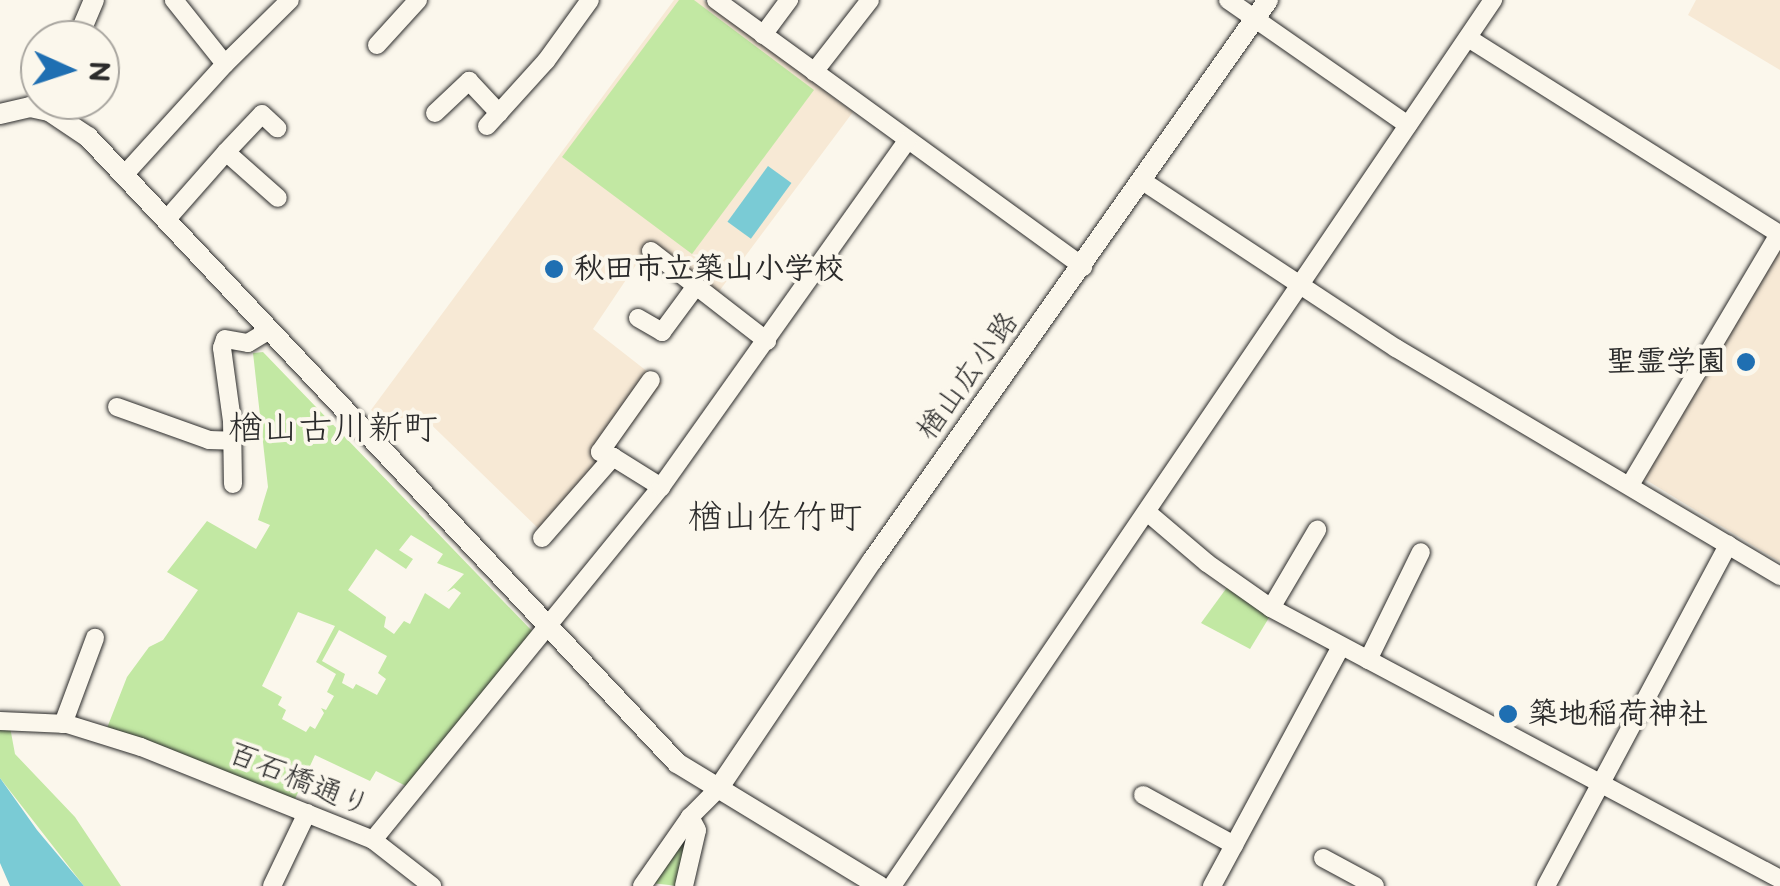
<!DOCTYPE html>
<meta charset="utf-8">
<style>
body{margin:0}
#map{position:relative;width:1780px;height:886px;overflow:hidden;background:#fbf7ec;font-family:"Balsamiq Sans","Klee One",sans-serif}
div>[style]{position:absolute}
.built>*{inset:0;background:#f7e9d5}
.green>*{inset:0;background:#c2e8a3}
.water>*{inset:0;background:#7acbd5;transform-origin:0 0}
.roads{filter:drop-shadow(0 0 2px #2b2b2b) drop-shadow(0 0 2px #2b2b2b)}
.minor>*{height:18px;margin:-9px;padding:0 9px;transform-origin:9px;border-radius:9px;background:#fbf7ec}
.tertiary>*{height:20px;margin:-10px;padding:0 10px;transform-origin:10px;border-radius:10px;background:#fbf7ec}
.dots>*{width:28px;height:28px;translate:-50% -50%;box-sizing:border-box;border:5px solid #fbf7ec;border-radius:50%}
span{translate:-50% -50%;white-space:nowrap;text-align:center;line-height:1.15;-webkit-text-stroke:8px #fbf7ec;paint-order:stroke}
.poi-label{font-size:30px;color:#2b2b2b;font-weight:700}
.left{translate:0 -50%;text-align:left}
.right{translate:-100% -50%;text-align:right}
.street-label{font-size:30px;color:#2b2b2b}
.quarter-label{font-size:35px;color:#2b2b2b}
.north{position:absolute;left:20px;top:20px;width:100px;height:100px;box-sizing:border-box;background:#fbf7ec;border:2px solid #a8a59f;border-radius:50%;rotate:93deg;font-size:28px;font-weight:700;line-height:40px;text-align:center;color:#2b2b2b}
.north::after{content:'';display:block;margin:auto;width:35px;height:45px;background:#1f6fb2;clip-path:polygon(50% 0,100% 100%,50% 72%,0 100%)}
</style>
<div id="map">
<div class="built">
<div style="clip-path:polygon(674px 0,703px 0,853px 112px,717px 294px,650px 244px,593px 329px,662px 383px,619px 442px,540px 530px,413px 407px,393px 428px,371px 410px)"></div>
<div style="clip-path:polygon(1696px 0,1780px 0,1780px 70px,1688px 15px)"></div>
<div style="clip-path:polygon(1780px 246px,1780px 562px,1643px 478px)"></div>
</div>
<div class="green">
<div style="clip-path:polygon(679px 0,694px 0,814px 90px,692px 254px,562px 157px)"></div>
<div style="clip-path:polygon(evenodd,263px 352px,533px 632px,408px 787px,376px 771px,370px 781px,315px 755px,295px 799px,107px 728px,127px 677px,149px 647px,163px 640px,198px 590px,167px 572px,207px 521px,256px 549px,270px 525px,258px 520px,268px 487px,253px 353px,263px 352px,411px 535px,443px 554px,437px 563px,464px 574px,447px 592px,454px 588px,461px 593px,449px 609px,425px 593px,410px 624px,404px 621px,394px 634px,384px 627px,386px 617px,348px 590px,376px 549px,406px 569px,413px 559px,399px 550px,411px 535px,263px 352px,298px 612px,335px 626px,316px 662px,336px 674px,327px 692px,334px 696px,326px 710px,321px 708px,324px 713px,315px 729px,310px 726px,306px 732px,282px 719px,286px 710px,278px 705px,282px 697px,262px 686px,298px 612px,263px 352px,339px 630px,387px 656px,378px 673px,386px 679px,377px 695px,356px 684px,353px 689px,342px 683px,345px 674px,322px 661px,339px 630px)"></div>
<div style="clip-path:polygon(1228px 586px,1270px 616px,1250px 649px,1201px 623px)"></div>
<div style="clip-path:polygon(10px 727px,15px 754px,75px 817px,121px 886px,84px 886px,0 778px,0 728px)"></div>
<div style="clip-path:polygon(684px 837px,689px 837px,678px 886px,651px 883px)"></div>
</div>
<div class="water">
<div style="left:768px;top:166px;width:29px;height:69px;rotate:36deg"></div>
<div style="clip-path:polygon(0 778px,37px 830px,84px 886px,10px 886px,0 863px)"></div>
</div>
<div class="roads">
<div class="minor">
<div style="left:716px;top:0;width:454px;rotate:36deg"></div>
<div style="left:1228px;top:0;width:219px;rotate:34.8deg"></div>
<div style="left:763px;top:35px;width:44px;rotate:-53.4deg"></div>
<div style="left:1468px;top:38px;width:368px;rotate:32.2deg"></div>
<div style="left:1779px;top:234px;width:290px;rotate:120.7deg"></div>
<div style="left:377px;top:45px;width:61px;rotate:-47.7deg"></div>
<div style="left:225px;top:64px;width:91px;rotate:-44.6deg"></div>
<div style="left:814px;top:72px;width:91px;rotate:-52.1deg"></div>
<div style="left:435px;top:113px;width:47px;rotate:-43.3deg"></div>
<div style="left:469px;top:81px;width:44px;rotate:46.8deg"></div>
<div style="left:487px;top:126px;width:88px;rotate:-47.8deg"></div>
<div style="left:546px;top:61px;width:75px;rotate:-54.2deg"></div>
<div style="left:226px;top:152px;width:52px;rotate:-46.5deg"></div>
<div style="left:262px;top:114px;width:21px;rotate:43deg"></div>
<div style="left:125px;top:174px;width:149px;rotate:-47.7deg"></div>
<div style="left:225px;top:64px;width:82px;rotate:-128.6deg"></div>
<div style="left:1144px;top:182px;width:302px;rotate:33.4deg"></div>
<div style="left:1396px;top:348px;width:447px;rotate:30.7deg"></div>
<div style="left:167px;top:219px;width:89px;rotate:-48.6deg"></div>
<div style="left:226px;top:152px;width:69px;rotate:41.5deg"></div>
<div style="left:651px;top:251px;width:147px;rotate:37.8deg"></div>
<div style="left:638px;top:318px;width:28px;rotate:30deg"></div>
<div style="left:662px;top:332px;width:57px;rotate:-53.5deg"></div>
<div style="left:117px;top:407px;width:98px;rotate:19.7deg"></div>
<div style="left:209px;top:440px;width:24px;rotate:2deg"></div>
<div style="left:613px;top:457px;width:14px;rotate:-159deg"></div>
<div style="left:600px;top:452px;width:88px;rotate:-54.7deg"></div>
<div style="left:233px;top:484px;width:63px;rotate:-90.9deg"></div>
<div style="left:232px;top:421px;width:74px;rotate:-97.8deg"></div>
<div style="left:222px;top:348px;width:9px;rotate:-72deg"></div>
<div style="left:225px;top:339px;width:23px;rotate:10deg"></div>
<div style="left:248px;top:343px;width:26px;rotate:-31deg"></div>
<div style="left:1147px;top:512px;width:79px;rotate:40.4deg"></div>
<div style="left:1207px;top:563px;width:78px;rotate:35.1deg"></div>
<div style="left:1271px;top:608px;width:577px;rotate:28.03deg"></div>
<div style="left:542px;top:538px;width:108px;rotate:-48.8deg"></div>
<div style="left:613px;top:457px;width:57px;rotate:32deg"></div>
<div style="left:1271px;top:608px;width:91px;rotate:-59.5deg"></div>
<div style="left:1368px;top:660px;width:120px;rotate:-63.9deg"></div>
<div style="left:0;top:721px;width:67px;rotate:2.6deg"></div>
<div style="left:67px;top:724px;width:77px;rotate:17.3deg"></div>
<div style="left:141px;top:747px;width:250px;rotate:21.8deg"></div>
<div style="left:373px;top:840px;width:75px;rotate:37.9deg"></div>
<div style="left:63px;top:724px;width:92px;rotate:-69.6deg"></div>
<div style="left:1143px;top:795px;width:104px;rotate:28.8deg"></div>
<div style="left:373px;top:840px;width:456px;rotate:-50.8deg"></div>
<div style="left:661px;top:487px;width:425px;rotate:-54.6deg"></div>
<div style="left:1323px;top:858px;width:59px;rotate:28.3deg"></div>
<div style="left:272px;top:886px;width:81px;rotate:-64.4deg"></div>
<div style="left:642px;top:886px;width:84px;rotate:-55.2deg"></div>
<div style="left:690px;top:817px;width:40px;rotate:-45deg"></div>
<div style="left:684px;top:886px;width:57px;rotate:-76.9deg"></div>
<div style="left:697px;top:830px;width:15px;rotate:-118deg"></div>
<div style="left:892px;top:886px;width:1071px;rotate:-55.85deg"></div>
<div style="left:1212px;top:886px;width:272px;rotate:-61.7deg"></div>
<div style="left:1546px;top:886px;width:387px;rotate:-61.9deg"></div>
</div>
<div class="tertiary">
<div style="left:77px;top:40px;width:43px;rotate:-67deg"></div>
<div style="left:0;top:114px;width:31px;rotate:-13deg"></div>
<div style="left:30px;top:107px;width:19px;rotate:12deg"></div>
<div style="left:49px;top:111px;width:47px;rotate:33.7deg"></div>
<div style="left:88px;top:137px;width:860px;rotate:46.74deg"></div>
<div style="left:677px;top:763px;width:237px;rotate:31.3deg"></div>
<div style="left:718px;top:789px;width:275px;rotate:-56deg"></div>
<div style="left:872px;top:561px;width:687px;rotate:-54.78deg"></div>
</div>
</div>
<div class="dots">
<div style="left:554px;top:269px;background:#1f6fb2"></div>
<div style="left:1746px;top:362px;background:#1f6fb2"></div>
<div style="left:1508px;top:714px;background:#1f6fb2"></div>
</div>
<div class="poi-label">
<span class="left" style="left:574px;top:269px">秋田市立築山小学校</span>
<span class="right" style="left:1726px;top:362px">聖霊学園</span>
<span class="left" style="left:1528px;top:714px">築地稲荷神社</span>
</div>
<div class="street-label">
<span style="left:968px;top:376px;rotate:-54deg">楢山広小路</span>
<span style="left:299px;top:780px;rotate:22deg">百石橋通り</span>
</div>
<div class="quarter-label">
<span style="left:333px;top:429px">楢山古川新町</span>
<span style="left:775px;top:518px">楢山佐竹町</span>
</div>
<div class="north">N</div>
</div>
